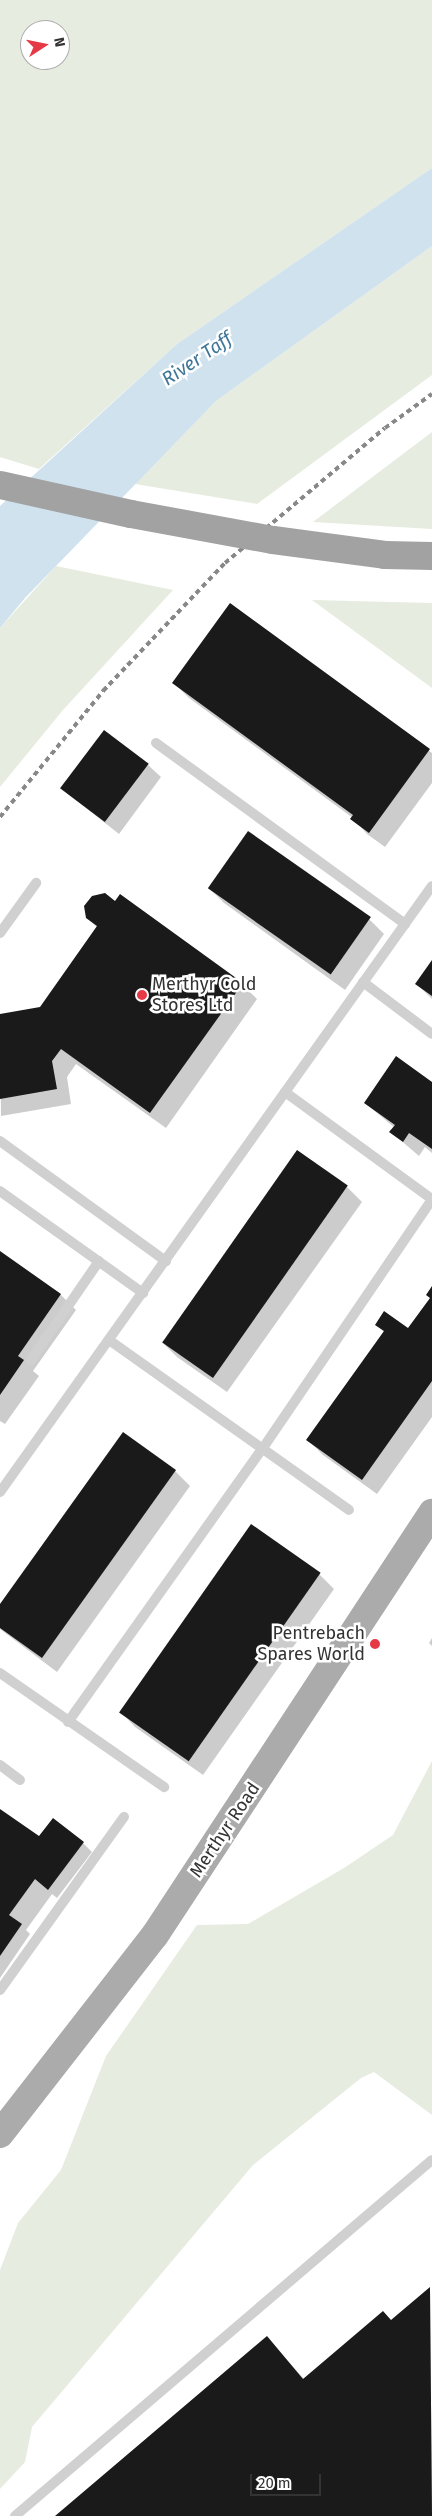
<!DOCTYPE html>
<style>
body{margin:0}
#map{position:relative;width:432px;height:2516px;overflow:hidden;background:#fff;font-family:"Fira Sans",sans-serif}
div>[style]{position:absolute}
.green>*{inset:0;background:#e6ecdf}
.water>*{inset:0;background:#cfe2ee}
.shadow>*{inset:0;background:#0003}
.building>*{inset:0;background:#1a1a1a;transform-origin:0 0}
.service>*{height:10px;margin:-5px;padding:0 5px;transform-origin:5px;border-radius:5px;background:#d0d0d0}
.primary>*{height:28px;margin:-14px;padding:0 14px;transform-origin:14px;border-radius:14px;background:#ababab}
.rail>*{height:4px;margin-top:-2px;transform-origin:0;background:repeating-linear-gradient(90deg,#888 0 5px,transparent 0 9px)}
.trunk-bridge>*{height:28px;margin:-14px;padding:0 14px;transform-origin:14px;border-radius:14px;background:#a2a2a2}
.dots>*{width:14px;height:14px;translate:-50% -50%;box-sizing:border-box;border:2px solid #fff;border-radius:50%}
span{translate:-50% -50%;white-space:nowrap;text-align:center;line-height:1.15;-webkit-text-stroke:5px #fff;paint-order:stroke}
.poi-label{font-size:18px;color:#333}
.left{translate:0 -50%;text-align:left}
.right{translate:-100% -50%;text-align:right}
.street-label{font-size:18px;color:#333}
.water-label{font-size:19px;color:#3f7597;font-style:italic}
.north{position:absolute;left:20px;top:20px;width:50px;height:50px;box-sizing:border-box;background:#fff;border:1px solid #adadad;border-radius:50%;rotate:79deg;font-size:14px;font-weight:700;line-height:20px;text-align:center;color:#333}
.north::after{content:'';display:block;margin:auto;width:18px;height:22px;background:#e63946;clip-path:polygon(50% 0,100% 100%,50% 72%,0 100%)}
.scale{position:absolute;left:250px;top:2474px;width:71px;height:22px;box-sizing:border-box;border:2px solid #333;border-top:0;padding-left:6px;font-size:15px;line-height:18px;white-space:nowrap;color:#333;-webkit-text-stroke:4px #fff;paint-order:stroke}
</style>
<div id="map">
<div class="green">
<div style="clip-path:polygon(evenodd,0 0,432px 0,432px 168px,177px 344px,39px 469px,0 457px,0 0,30px 30px,60px 30px,60px 60px,30px 60px,30px 30px)"></div>
<div style="clip-path:polygon(432px 246px,432px 375px,257px 504px,135px 484px,216px 401px)"></div>
<div style="clip-path:polygon(432px 432px,432px 529px,313px 522px)"></div>
<div style="clip-path:polygon(56px 566px,173px 590px,63px 710px,0 787px,0 628px)"></div>
<div style="clip-path:polygon(312px 600px,432px 603px,432px 688px)"></div>
<div style="clip-path:polygon(432px 1761px,432px 2115px,374px 2072px,361px 2078px,253px 2165px,32px 2427px,25px 2462px,0 2489px,0 2270px,18px 2223px,61px 2170px,106px 2056px,197px 1925px,248px 1924px,344px 1868px,393px 1835px)"></div>
</div>
<div class="water">
<div style="clip-path:polygon(432px 168px,432px 246px,216px 401px,25px 598px,0 628px,0 506px,177px 344px)"></div>
</div>
<div class="shadow">
<div style="clip-path:polygon(231px 605px,432px 753px,432px 783px,385px 847px,367px 834px,353px 818px,189px 698px,174px 683px)"></div>
<div style="clip-path:polygon(148px 765px,161px 777px,119px 834px,62px 789px)"></div>
<div style="clip-path:polygon(209px 888px,369px 919px,384px 934px,345px 990px,224px 903px)"></div>
<div style="clip-path:polygon(116px 903px,242px 984px,257px 999px,166px 1128px,76px 1064px,67px 1077px,71px 1104px,1px 1116px,0 1015px,41px 1008px,97px 927px,87px 918px)"></div>
<div style="clip-path:polygon(432px 963px,432px 999px,417px 984px)"></div>
<div style="clip-path:polygon(432px 1083px,432px 1153px,425px 1147px,419px 1156px,391px 1132px,395px 1128px,365px 1103px)"></div>
<div style="clip-path:polygon(347px 1187px,362px 1202px,227px 1392px,177px 1357px,162px 1342px)"></div>
<div style="clip-path:polygon(0 1253px,61px 1295px,76px 1310px,33px 1371px,39px 1376px,5px 1424px,0 1421px)"></div>
<div style="clip-path:polygon(432px 1288px,432px 1417px,377px 1494px,323px 1455px,308px 1440px,384px 1332px,377px 1325px,409px 1330px,431px 1299px)"></div>
<div style="clip-path:polygon(175px 1471px,190px 1486px,57px 1672px,0 1629px,0 1606px)"></div>
<div style="clip-path:polygon(319px 1574px,334px 1589px,203px 1775px,135px 1727px,120px 1711px)"></div>
<div style="clip-path:polygon(432px 1638px,432px 1646px,429px 1643px)"></div>
<div style="clip-path:polygon(0 1811px,48px 1844px,83px 1843px,92px 1852px,57px 1898px,52px 1894px,26px 1930px,30px 1934px,0 1978px)"></div>
<div style="clip-path:polygon(430px 2289px,432px 2516px,57px 2516px,267px 2338px,304px 2379px,392px 2321px)"></div>
</div>
<div class="building">
<div style="clip-path:polygon(230px 603px,430px 749px,369px 833px,350px 819px,353px 815px,172px 683px)"></div>
<div style="left:104px;top:730px;width:56px;height:73px;rotate:37deg"></div>
<div style="left:248px;top:831px;width:150px;height:70px;rotate:35deg"></div>
<div style="clip-path:polygon(105px 893px,115px 901px,120px 894px,243px 983px,150px 1113px,61px 1049px,52px 1061px,57px 1089px,0 1099px,0 1014px,40px 1007px,97px 926px,86px 918px,84px 906px,92px 896px)"></div>
<div style="clip-path:polygon(432px 960px,432px 996px,415px 984px)"></div>
<div style="clip-path:polygon(396px 1056px,432px 1082px,432px 1149px,409px 1133px,403px 1142px,389px 1132px,395px 1125px,364px 1103px)"></div>
<div style="left:297px;top:1150px;width:62px;height:235px;rotate:35deg"></div>
<div style="clip-path:polygon(0 1251px,61px 1294px,18px 1356px,24px 1360px,0 1395px)"></div>
<div style="clip-path:polygon(432px 1286px,432px 1381px,362px 1480px,306px 1440px,384px 1331px,375px 1325px,384px 1311px,408px 1328px,430px 1298px,426px 1295px)"></div>
<div style="clip-path:polygon(123px 1432px,176px 1470px,42px 1658px,0 1628px,0 1604px)"></div>
<div style="left:251px;top:1524px;width:85px;height:230px;rotate:35deg"></div>
<div style="clip-path:polygon(0 1809px,39px 1836px,53px 1818px,84px 1842px,48px 1890px,35px 1879px,9px 1915px,22px 1924px,0 1956px)"></div>
<div style="clip-path:polygon(430px 2287px,432px 2516px,55px 2516px,267px 2336px,303px 2379px,383px 2311px,391px 2320px)"></div>
</div>
<div class="service">
<div style="left:156px;top:743px;width:308px;rotate:36deg"></div>
<div style="left:0;top:933px;width:62px;rotate:-54.2deg"></div>
<div style="left:363px;top:982px;width:86px;rotate:37deg"></div>
<div style="left:285px;top:1092px;width:182px;rotate:36.1deg"></div>
<div style="left:0;top:1141px;width:205px;rotate:35.9deg"></div>
<div style="left:0;top:1191px;width:176px;rotate:35.5deg"></div>
<div style="left:109px;top:1340px;width:294px;rotate:35.3deg"></div>
<div style="left:31px;top:1360px;width:120px;rotate:-55.5deg"></div>
<div style="left:0;top:1492px;width:744px;rotate:-54.52deg"></div>
<div style="left:0;top:1673px;width:200px;rotate:34.8deg"></div>
<div style="left:68px;top:1722px;width:336px;rotate:-54.6deg"></div>
<div style="left:263px;top:1448px;width:301px;rotate:-55.8deg"></div>
<div style="left:0;top:1765px;width:25px;rotate:37deg"></div>
<div style="left:0;top:1990px;width:213px;rotate:-54.4deg"></div>
<div style="left:15px;top:2516px;width:548px;rotate:-40.49deg"></div>
</div>
<div class="primary">
<div style="left:0;top:2134px;width:252px;rotate:-52.1deg"></div>
<div style="left:155px;top:1935px;width:505px;rotate:-56.72deg"></div>
</div>
<div class="rail">
<div style="left:0;top:817px;width:163px;rotate:-50.7deg"></div>
<div style="left:103px;top:691px;width:177px;rotate:-46.4deg"></div>
<div style="left:225px;top:563px;width:209px;rotate:-40.2deg"></div>
<div style="left:385px;top:428px;width:58px;rotate:-35.9deg"></div>
</div>
<div class="trunk-bridge">
<div style="left:0;top:485px;width:134px;rotate:12.5deg"></div>
<div style="left:131px;top:514px;width:144px;rotate:10.4deg"></div>
<div style="left:273px;top:540px;width:113px;rotate:7.6deg"></div>
<div style="left:385px;top:555px;width:47px;rotate:1.2deg"></div>
</div>
<div class="dots">
<div style="left:142px;top:995px;background:#e63946"></div>
<div style="left:375px;top:1644px;background:#e63946"></div>
</div>
<div class="poi-label">
<span class="left" style="left:152px;top:995px">Merthyr Cold<br>Stores Ltd</span>
<span class="right" style="left:365px;top:1644px">Pentrebach<br>Spares World</span>
</div>
<div class="street-label">
<span style="left:225px;top:1830px;rotate:-56deg">Merthyr Road</span>
</div>
<div class="water-label">
<span style="left:197px;top:359px;rotate:-34deg">River Taff</span>
</div>
<div class="north">N</div>
<div class="scale">20 m</div>
</div>
